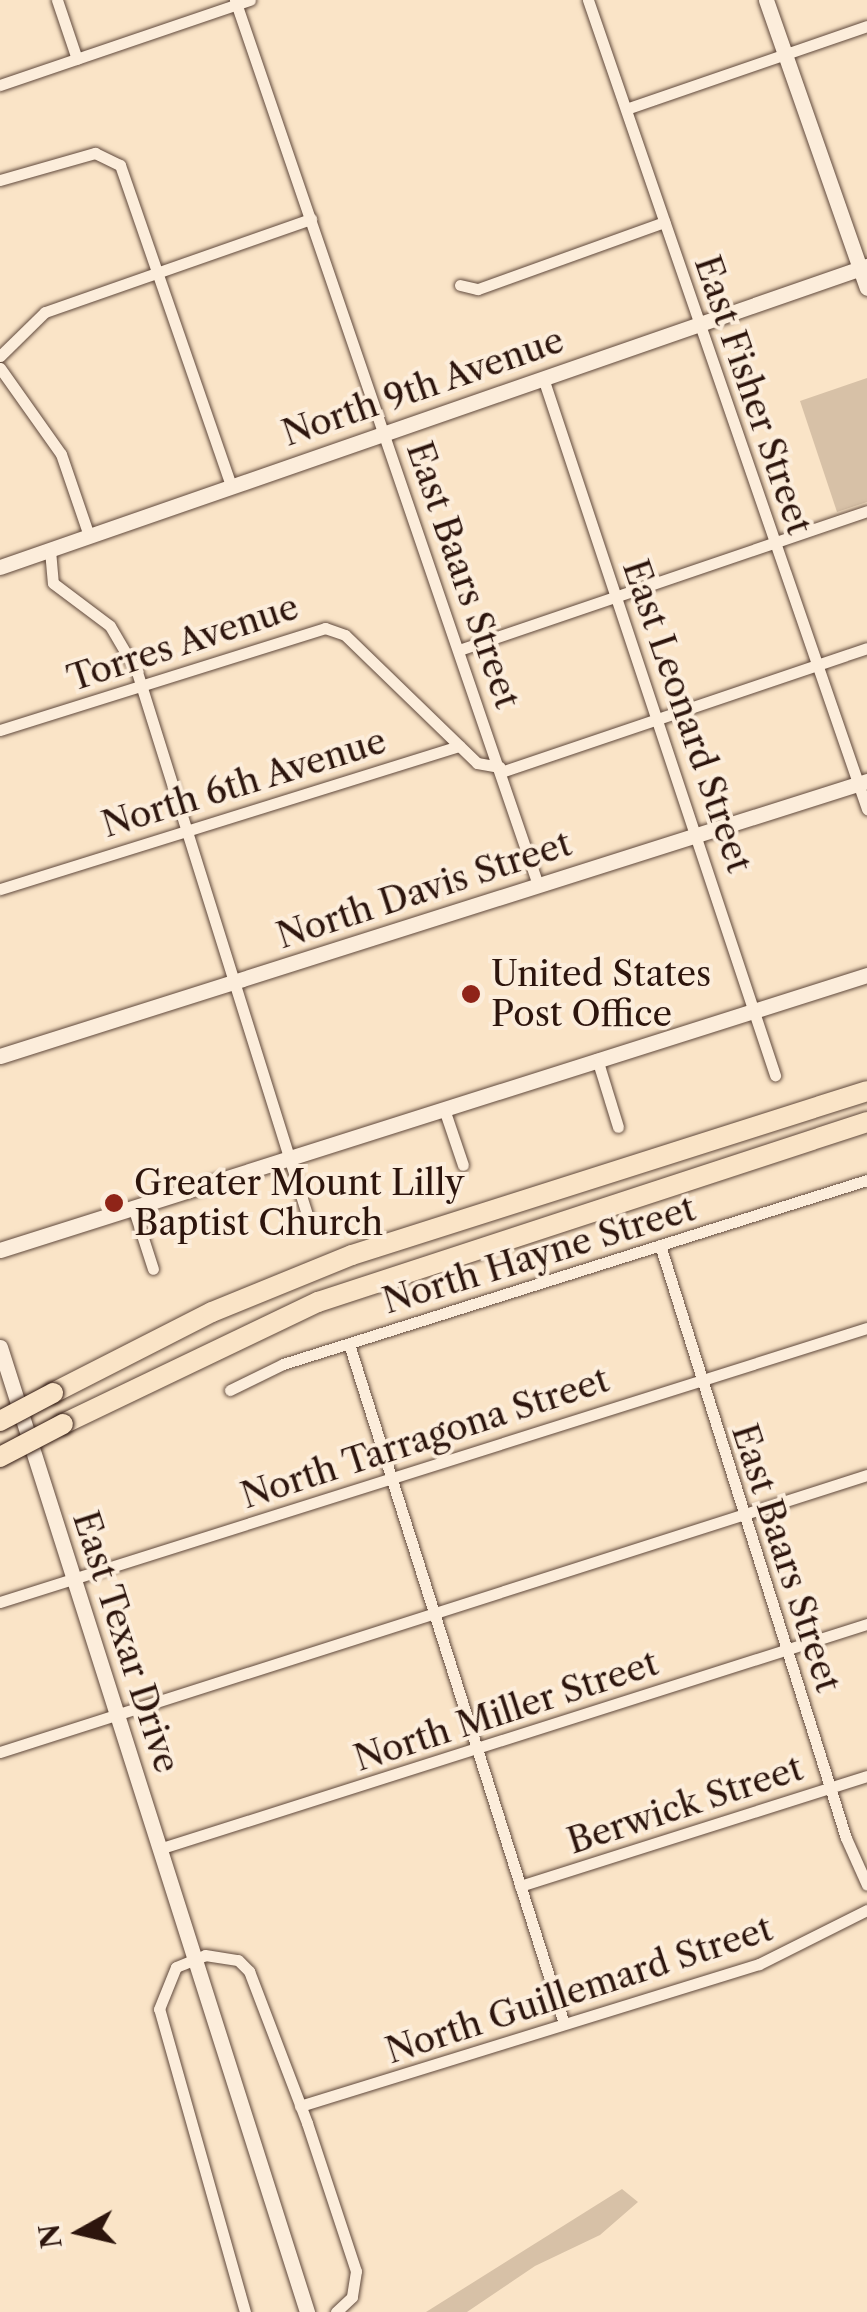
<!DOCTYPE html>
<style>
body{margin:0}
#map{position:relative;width:867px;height:2312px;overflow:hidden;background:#fae4c7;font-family:"Libre Caslon Text",serif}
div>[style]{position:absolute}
.green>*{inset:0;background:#d7c1a7}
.roads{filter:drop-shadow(0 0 2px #60493c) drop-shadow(0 0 2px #60493c)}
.street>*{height:11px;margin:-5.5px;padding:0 5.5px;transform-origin:5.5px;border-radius:5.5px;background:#fceddb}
.secondary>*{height:15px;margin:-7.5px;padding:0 7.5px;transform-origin:7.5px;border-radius:7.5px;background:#fceddb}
.highway>*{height:20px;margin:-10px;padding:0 10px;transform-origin:10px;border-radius:10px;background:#fae4c7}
.bridges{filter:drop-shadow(0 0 2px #2d150d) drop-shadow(0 0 2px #2d150d)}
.highway-bridge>*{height:20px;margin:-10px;padding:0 10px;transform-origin:10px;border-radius:10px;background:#fae4c7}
.dots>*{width:28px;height:28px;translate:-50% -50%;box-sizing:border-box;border:5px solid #fceddb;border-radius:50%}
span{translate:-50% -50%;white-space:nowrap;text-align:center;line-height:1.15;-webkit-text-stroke:8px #fceddb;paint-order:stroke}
.street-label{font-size:35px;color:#2d150d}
.poi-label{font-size:35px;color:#2d150d}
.left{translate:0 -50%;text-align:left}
.north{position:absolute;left:30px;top:2182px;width:100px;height:100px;-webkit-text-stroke:8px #fceddb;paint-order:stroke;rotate:262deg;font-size:28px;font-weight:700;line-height:40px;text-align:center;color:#2d150d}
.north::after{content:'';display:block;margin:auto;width:35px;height:45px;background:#2d150d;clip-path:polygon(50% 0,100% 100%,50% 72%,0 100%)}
</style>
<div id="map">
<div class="green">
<div style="clip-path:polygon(867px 378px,867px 502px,837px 512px,800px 401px)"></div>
<div style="clip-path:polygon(622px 2189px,638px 2202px,600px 2235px,535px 2266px,467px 2312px,426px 2312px)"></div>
</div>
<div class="roads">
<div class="street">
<div style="left:57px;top:0;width:62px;rotate:71.3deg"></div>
<div style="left:235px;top:0;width:935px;rotate:71.1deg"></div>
<div style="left:588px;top:0;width:856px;rotate:70.97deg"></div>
<div style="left:0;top:85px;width:264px;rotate:-18.8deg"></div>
<div style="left:626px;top:109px;width:255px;rotate:-19deg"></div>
<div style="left:0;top:180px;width:99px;rotate:-15.9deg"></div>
<div style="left:95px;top:153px;width:28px;rotate:26deg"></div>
<div style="left:120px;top:165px;width:339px;rotate:70.9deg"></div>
<div style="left:460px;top:285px;width:18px;rotate:13deg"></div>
<div style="left:478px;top:289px;width:198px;rotate:-19.8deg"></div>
<div style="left:0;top:356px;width:63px;rotate:-44.4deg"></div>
<div style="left:45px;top:312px;width:282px;rotate:-19.3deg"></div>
<div style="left:0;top:368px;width:105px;rotate:54.7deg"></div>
<div style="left:61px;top:454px;width:87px;rotate:71.1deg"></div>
<div style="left:543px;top:378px;width:735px;rotate:71.59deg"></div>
<div style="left:50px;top:550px;width:33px;rotate:85deg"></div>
<div style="left:53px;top:583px;width:71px;rotate:37deg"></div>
<div style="left:110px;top:626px;width:53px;rotate:59.6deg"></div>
<div style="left:137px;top:672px;width:575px;rotate:72.6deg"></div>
<div style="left:459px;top:650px;width:431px;rotate:-18.8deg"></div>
<div style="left:0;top:730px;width:341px;rotate:-17.4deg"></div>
<div style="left:325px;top:628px;width:21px;rotate:19deg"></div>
<div style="left:345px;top:635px;width:184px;rotate:44.1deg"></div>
<div style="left:477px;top:763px;width:23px;rotate:10deg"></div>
<div style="left:501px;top:772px;width:386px;rotate:-18.7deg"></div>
<div style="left:0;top:889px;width:481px;rotate:-17.3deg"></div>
<div style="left:597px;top:1059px;width:71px;rotate:72.8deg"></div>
<div style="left:444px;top:1109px;width:59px;rotate:71.3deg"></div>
<div style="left:133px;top:1207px;width:65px;rotate:72.1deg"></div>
<div style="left:660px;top:1245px;width:621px;rotate:72.59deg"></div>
<div style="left:846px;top:1838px;width:51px;rotate:65.9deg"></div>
<div style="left:349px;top:1344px;width:713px;rotate:72.45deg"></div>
<div style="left:230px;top:1390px;width:59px;rotate:-26.1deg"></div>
<div style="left:283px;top:1364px;width:612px;rotate:-17.49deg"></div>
<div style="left:0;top:1602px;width:909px;rotate:-17.54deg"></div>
<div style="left:0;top:1752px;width:910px;rotate:-17.72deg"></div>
<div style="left:162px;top:1848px;width:740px;rotate:-17.63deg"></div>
<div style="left:520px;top:1886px;width:364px;rotate:-17.6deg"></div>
<div style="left:300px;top:2106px;width:480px;rotate:-17.2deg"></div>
<div style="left:759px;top:1964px;width:121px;rotate:-26.6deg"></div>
<div style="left:245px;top:2312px;width:315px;rotate:-105.8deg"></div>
<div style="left:159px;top:2009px;width:45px;rotate:-68deg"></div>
<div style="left:176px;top:1967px;width:31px;rotate:-22deg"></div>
<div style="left:205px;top:1955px;width:33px;rotate:9deg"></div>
<div style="left:238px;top:1960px;width:16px;rotate:45deg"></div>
<div style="left:249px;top:1971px;width:163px;rotate:69.1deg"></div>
<div style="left:307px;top:2123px;width:156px;rotate:71.7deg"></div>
<div style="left:356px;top:2271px;width:26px;rotate:99deg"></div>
<div style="left:352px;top:2297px;width:22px;rotate:137deg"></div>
</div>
<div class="secondary">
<div style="left:766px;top:0;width:305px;rotate:70.7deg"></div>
<div style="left:0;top:567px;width:918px;rotate:-19.15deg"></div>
<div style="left:0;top:1056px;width:910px;rotate:-17.6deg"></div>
<div style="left:0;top:1250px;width:910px;rotate:-17.6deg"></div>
<div style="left:0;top:1347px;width:1013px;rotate:72.35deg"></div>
</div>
<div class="highway">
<div style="left:53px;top:1393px;width:178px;rotate:-27deg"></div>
<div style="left:212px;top:1312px;width:151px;rotate:-22.2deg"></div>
<div style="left:352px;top:1255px;width:540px;rotate:-17.66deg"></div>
<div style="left:63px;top:1424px;width:283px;rotate:-25.6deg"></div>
<div style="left:318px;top:1302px;width:578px;rotate:-18.15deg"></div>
</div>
</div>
<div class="bridges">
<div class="highway-bridge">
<div style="left:0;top:1421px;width:60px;rotate:-27.8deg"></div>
<div style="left:0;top:1457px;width:71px;rotate:-27.6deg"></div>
</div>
</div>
<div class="dots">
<div style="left:471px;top:994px;background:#8f2418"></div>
<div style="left:114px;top:1203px;background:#8f2418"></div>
</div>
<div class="street-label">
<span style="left:423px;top:387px;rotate:-19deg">North 9th Avenue</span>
<span style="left:753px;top:395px;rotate:71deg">East Fisher Street</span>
<span style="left:463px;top:575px;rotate:71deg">East Baars Street</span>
<span style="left:183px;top:643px;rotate:-18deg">Torres Avenue</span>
<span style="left:687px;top:716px;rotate:71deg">East Leonard Street</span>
<span style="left:244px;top:783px;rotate:-17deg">North 6th Avenue</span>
<span style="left:424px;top:890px;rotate:-18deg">North Davis Street</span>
<span style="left:539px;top:1255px;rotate:-17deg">North Hayne Street</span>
<span style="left:425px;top:1438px;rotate:-18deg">North Tarragona Street</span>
<span style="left:786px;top:1558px;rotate:72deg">East Baars Street</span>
<span style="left:126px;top:1642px;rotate:72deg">East Texar Drive</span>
<span style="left:506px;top:1711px;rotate:-18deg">North Miller Street</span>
<span style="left:685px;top:1805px;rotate:-18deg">Berwick Street</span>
<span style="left:579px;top:1990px;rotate:-18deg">North Guillemard Street</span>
</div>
<div class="poi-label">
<span class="left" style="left:491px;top:994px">United States<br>Post Office</span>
<span class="left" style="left:134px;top:1203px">Greater Mount Lilly<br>Baptist Church</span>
</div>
<div class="north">N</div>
</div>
